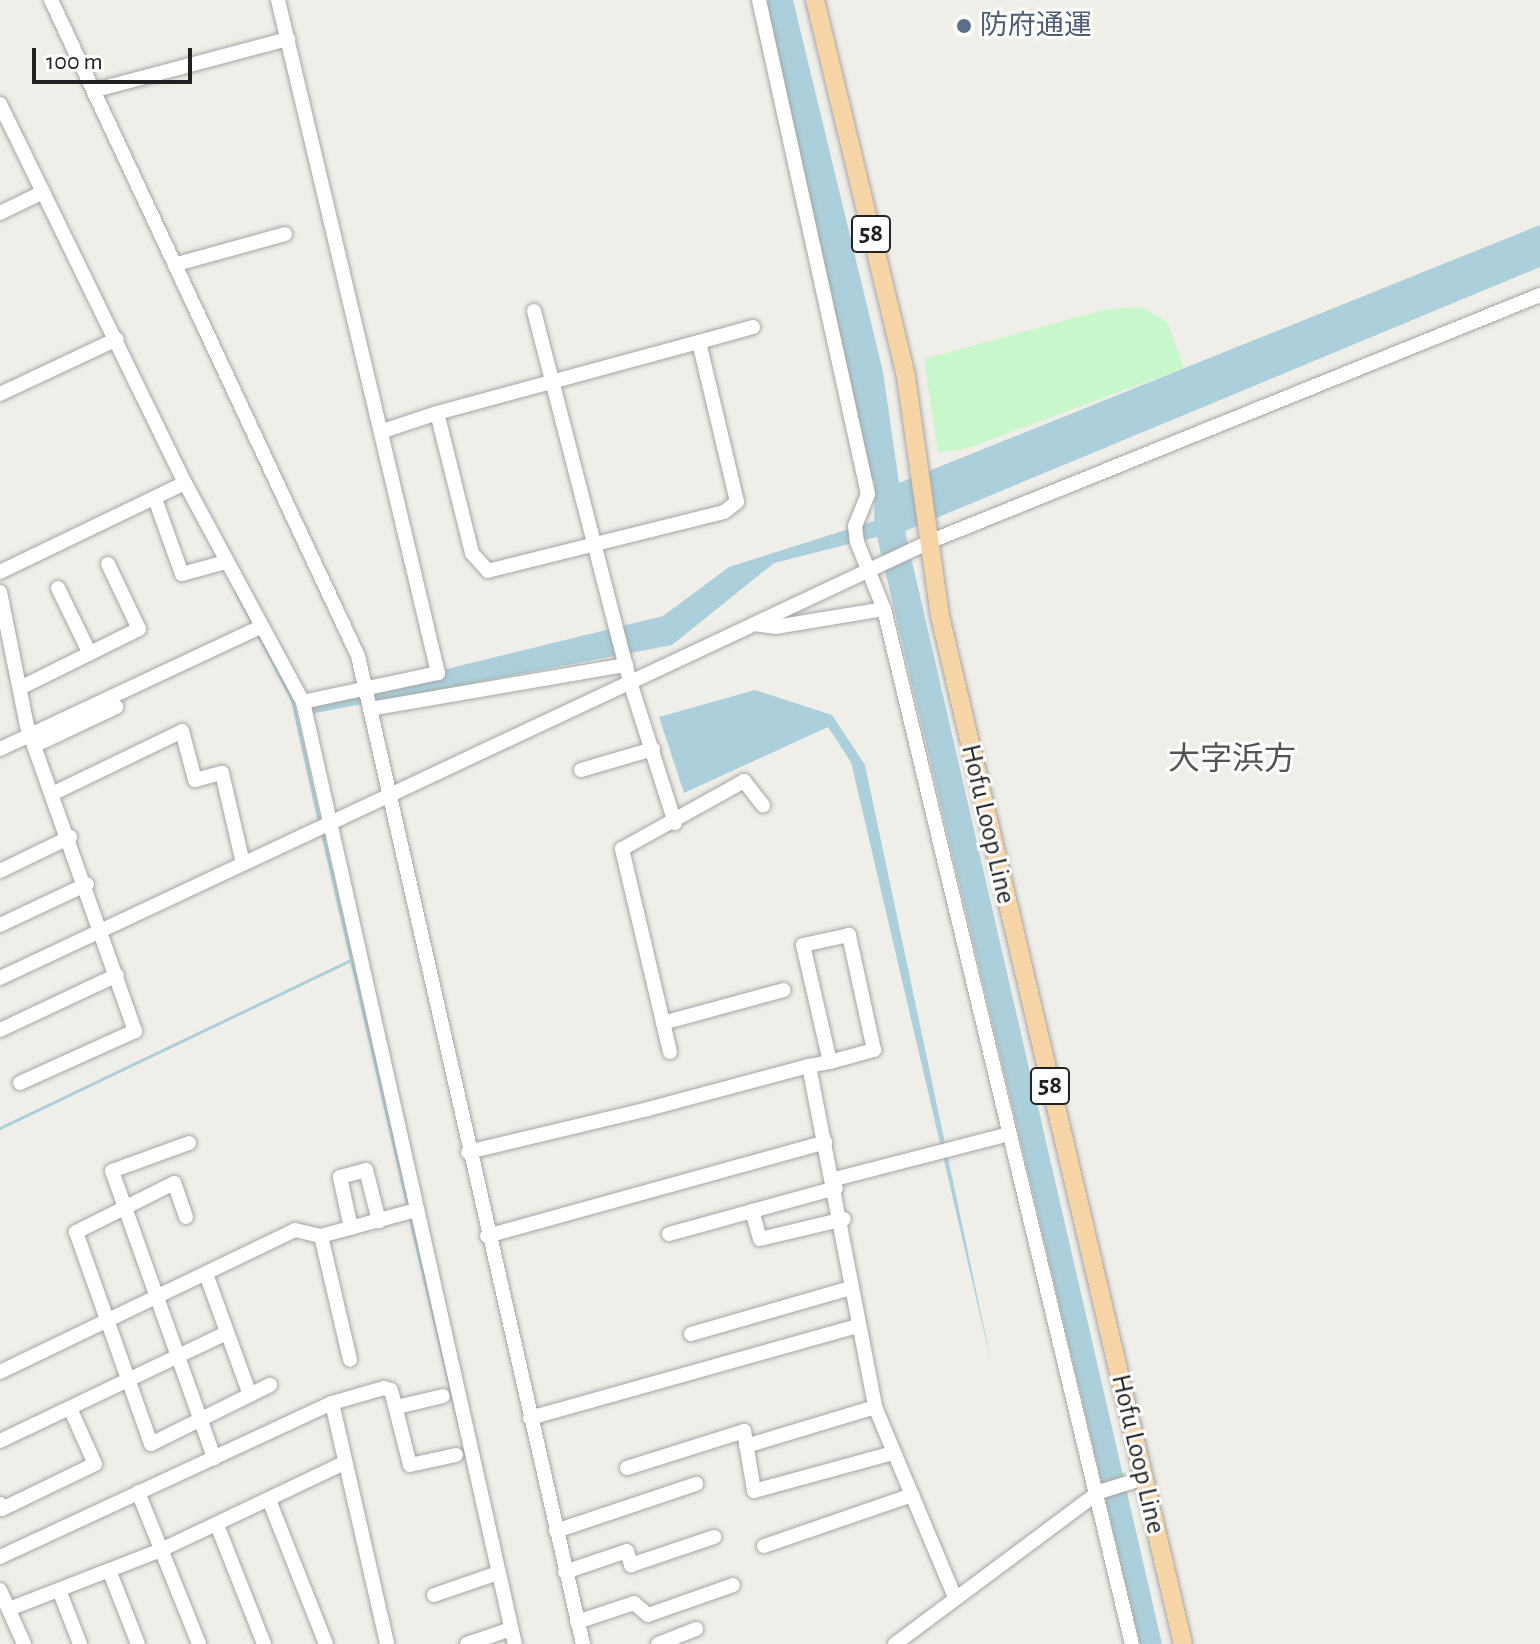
<!DOCTYPE html>
<meta charset="utf-8">
<style>
body{margin:0}
#map{position:relative;width:1540px;height:1644px;overflow:hidden;background:#f0eee8;font-family:"Alegreya Sans","Noto Sans JP",sans-serif}
div>[style]{position:absolute}
.park>*{inset:0;background:#c8f7cc}
.water>*{inset:0;background:#abd0db}
.stream>*{height:3px;margin:-1.5px;padding:0 1.5px;transform-origin:1.5px;border-radius:1.5px;background:#abd0db}
.roads{filter:drop-shadow(0 0 2px #a5a5a5) drop-shadow(0 0 2px #a5a5a5)}
.minor>*{height:14px;margin:-7px;padding:0 7px;transform-origin:7px;border-radius:7px;background:#fff}
.major>*{height:18px;margin:-9px;padding:0 9px;transform-origin:9px;border-radius:9px;background:#f7d4a6}
.dots>*{width:22px;height:22px;translate:-50% -50%;box-sizing:border-box;border:4px solid #fff;border-radius:50%}
span{translate:-50% -50%;white-space:nowrap;text-align:center;line-height:1.15;-webkit-text-stroke:6px #fff;paint-order:stroke}
.shield-label span{padding:2px 6px;background:#fff;border:2px solid;border-radius:6px;-webkit-text-stroke-width:0}
.shield-label{font-size:26px;color:#212121;font-weight:700}
.service-label{font-size:28px;color:#4e5e75}
.left{translate:0 -50%;text-align:left}
.street-label{font-size:28px;color:#212121}
.quarter-label{font-size:32px;color:#545454}
.scale{position:absolute;left:32px;top:48px;width:160px;height:36px;box-sizing:border-box;border:4px solid #212121;border-top:0;padding-left:10px;font-size:24px;line-height:28px;white-space:nowrap;color:#212121;-webkit-text-stroke:6px #fff;paint-order:stroke}
</style>
<div id="map">
<div class="park">
<div style="clip-path:polygon(1142px 307px,1167px 322px,1184px 368px,965px 449px,938px 452px,924px 359px,1107px 309px)"></div>
</div>
<div class="water">
<div style="clip-path:polygon(760px 0,793px 0,883px 372px,899px 483px,1540px 225px,1540px 267px,905px 531px,1162px 1644px,1140px 1644px,877px 537px,774px 563px,672px 645px,310px 714px,307px 703px,663px 616px,729px 567px,874px 521px,875px 481px,868px 477px)"></div>
<div style="clip-path:polygon(755px 690px,832px 715px,865px 765px,992px 1366px,851px 762px,828px 727px,684px 793px,659px 717px)"></div>
</div>
<div class="stream">
<div style="left:235px;top:591px;width:40px;rotate:62deg"></div>
<div style="left:257px;top:633px;width:76px;rotate:62.4deg"></div>
<div style="left:292px;top:700px;width:125px;rotate:77.5deg"></div>
<div style="left:322px;top:833px;width:385px;rotate:77.1deg"></div>
<div style="left:0;top:1128px;width:388px;rotate:-25.6deg"></div>
<div style="left:409px;top:1215px;width:217px;rotate:76.7deg"></div>
</div>
<div class="roads">
<div class="minor">
<div style="left:51px;top:0;width:724px;rotate:64.92deg"></div>
<div style="left:358px;top:656px;width:1013px;rotate:77.17deg"></div>
<div style="left:278px;top:0;width:692px;rotate:76.63deg"></div>
<div style="left:438px;top:673px;width:138px;rotate:167.9deg"></div>
<div style="left:759px;top:0;width:506px;rotate:77.56deg"></div>
<div style="left:868px;top:494px;width:35px;rotate:112deg"></div>
<div style="left:855px;top:526px;width:16px;rotate:83deg"></div>
<div style="left:857px;top:542px;width:72px;rotate:68.1deg"></div>
<div style="left:884px;top:609px;width:1064px;rotate:76.53deg"></div>
<div style="left:96px;top:90px;width:199px;rotate:-14.9deg"></div>
<div style="left:0;top:104px;width:422px;rotate:64deg"></div>
<div style="left:185px;top:483px;width:249px;rotate:61.7deg"></div>
<div style="left:303px;top:702px;width:966px;rotate:77.32deg"></div>
<div style="left:0;top:213px;width:48px;rotate:-26deg"></div>
<div style="left:177px;top:264px;width:112px;rotate:-15.5deg"></div>
<div style="left:534px;top:311px;width:383px;rotate:75.5deg"></div>
<div style="left:630px;top:682px;width:148px;rotate:72.3deg"></div>
<div style="left:699px;top:342px;width:56px;rotate:-15.5deg"></div>
<div style="left:0;top:394px;width:129px;rotate:-25.2deg"></div>
<div style="left:383px;top:431px;width:57px;rotate:-18.4deg"></div>
<div style="left:437px;top:413px;width:271px;rotate:-15.2deg"></div>
<div style="left:699px;top:342px;width:164px;rotate:76.6deg"></div>
<div style="left:737px;top:502px;width:16px;rotate:142deg"></div>
<div style="left:724px;top:512px;width:243px;rotate:166deg"></div>
<div style="left:488px;top:571px;width:24px;rotate:-132deg"></div>
<div style="left:472px;top:553px;width:144px;rotate:-104deg"></div>
<div style="left:155px;top:499px;width:80px;rotate:70.2deg"></div>
<div style="left:182px;top:574px;width:46px;rotate:-15.3deg"></div>
<div style="left:0;top:572px;width:205px;rotate:-25.7deg"></div>
<div style="left:58px;top:588px;width:73px;rotate:64.1deg"></div>
<div style="left:0;top:592px;width:137px;rotate:78.6deg"></div>
<div style="left:27px;top:726px;width:324px;rotate:70.5deg"></div>
<div style="left:135px;top:1031px;width:126px;rotate:155.7deg"></div>
<div style="left:754px;top:624px;width:21px;rotate:8deg"></div>
<div style="left:775px;top:627px;width:110px;rotate:-9.4deg"></div>
<div style="left:20px;top:688px;width:133px;rotate:-26.4deg"></div>
<div style="left:139px;top:629px;width:72px;rotate:-115.5deg"></div>
<div style="left:370px;top:709px;width:260px;rotate:-9.8deg"></div>
<div style="left:36px;top:745px;width:89px;rotate:-25.4deg"></div>
<div style="left:0;top:749px;width:287px;rotate:-25.1deg"></div>
<div style="left:581px;top:770px;width:75px;rotate:-16.3deg"></div>
<div style="left:54px;top:793px;width:142px;rotate:-25.8deg"></div>
<div style="left:182px;top:731px;width:51px;rotate:75.1deg"></div>
<div style="left:195px;top:780px;width:28px;rotate:-15deg"></div>
<div style="left:222px;top:773px;width:92px;rotate:76.9deg"></div>
<div style="left:0;top:871px;width:78px;rotate:-25.9deg"></div>
<div style="left:0;top:925px;width:96px;rotate:-25.2deg"></div>
<div style="left:0;top:978px;width:1026px;rotate:-25.14deg"></div>
<div style="left:929px;top:542px;width:659px;rotate:-22.01deg"></div>
<div style="left:663px;top:1023px;width:125px;rotate:-15.3deg"></div>
<div style="left:0;top:1030px;width:129px;rotate:-25.2deg"></div>
<div style="left:670px;top:1052px;width:209px;rotate:-103.3deg"></div>
<div style="left:622px;top:849px;width:140px;rotate:-29.1deg"></div>
<div style="left:744px;top:781px;width:31px;rotate:52deg"></div>
<div style="left:809px;top:1066px;width:347px;rotate:79deg"></div>
<div style="left:875px;top:1407px;width:206px;rotate:67.2deg"></div>
<div style="left:189px;top:1143px;width:82px;rotate:160deg"></div>
<div style="left:112px;top:1171px;width:305px;rotate:70.4deg"></div>
<div style="left:468px;top:1152px;width:185px;rotate:-13.4deg"></div>
<div style="left:648px;top:1109px;width:167px;rotate:-15deg"></div>
<div style="left:809px;top:1066px;width:21px;rotate:-11deg"></div>
<div style="left:830px;top:1062px;width:46px;rotate:-15.3deg"></div>
<div style="left:874px;top:1050px;width:118px;rotate:-102.3deg"></div>
<div style="left:849px;top:935px;width:47px;rotate:167.7deg"></div>
<div style="left:803px;top:945px;width:120px;rotate:77deg"></div>
<div style="left:835px;top:1179px;width:180px;rotate:-14.5deg"></div>
<div style="left:752px;top:1211px;width:29px;rotate:74deg"></div>
<div style="left:760px;top:1239px;width:86px;rotate:-13.4deg"></div>
<div style="left:186px;top:1217px;width:36px;rotate:-109deg"></div>
<div style="left:174px;top:1183px;width:110px;rotate:153.4deg"></div>
<div style="left:76px;top:1232px;width:225px;rotate:70.5deg"></div>
<div style="left:151px;top:1444px;width:133px;rotate:-26.4deg"></div>
<div style="left:351px;top:1228px;width:52px;rotate:-102.2deg"></div>
<div style="left:340px;top:1177px;width:27px;rotate:-15deg"></div>
<div style="left:366px;top:1170px;width:53px;rotate:75.7deg"></div>
<div style="left:669px;top:1234px;width:173px;rotate:-15.4deg"></div>
<div style="left:321px;top:1236px;width:127px;rotate:76.8deg"></div>
<div style="left:487px;top:1236px;width:351px;rotate:-15.5deg"></div>
<div style="left:206px;top:1274px;width:129px;rotate:70deg"></div>
<div style="left:691px;top:1334px;width:166px;rotate:-16.1deg"></div>
<div style="left:0;top:1372px;width:327px;rotate:-25.7deg"></div>
<div style="left:295px;top:1230px;width:27px;rotate:13deg"></div>
<div style="left:321px;top:1236px;width:98px;rotate:-15.3deg"></div>
<div style="left:332px;top:1403px;width:247px;rotate:77.1deg"></div>
<div style="left:397px;top:1407px;width:47px;rotate:-13.4deg"></div>
<div style="left:530px;top:1418px;width:340px;rotate:-15.7deg"></div>
<div style="left:0;top:1441px;width:250px;rotate:-25.5deg"></div>
<div style="left:746px;top:1446px;width:135px;rotate:-16.8deg"></div>
<div style="left:627px;top:1468px;width:123px;rotate:-17.5deg"></div>
<div style="left:744px;top:1431px;width:61px;rotate:80.5deg"></div>
<div style="left:754px;top:1491px;width:144px;rotate:-15.3deg"></div>
<div style="left:138px;top:1492px;width:164px;rotate:68.1deg"></div>
<div style="left:269px;top:1500px;width:155px;rotate:68.4deg"></div>
<div style="left:0;top:1504px;width:5px;rotate:68deg"></div>
<div style="left:2px;top:1509px;width:103px;rotate:-25.8deg"></div>
<div style="left:95px;top:1464px;width:61px;rotate:-114.1deg"></div>
<div style="left:217px;top:1525px;width:128px;rotate:68.4deg"></div>
<div style="left:556px;top:1531px;width:148px;rotate:-18.6deg"></div>
<div style="left:764px;top:1546px;width:157px;rotate:-19deg"></div>
<div style="left:0;top:1557px;width:366px;rotate:-24.9deg"></div>
<div style="left:332px;top:1403px;width:54px;rotate:-16.1deg"></div>
<div style="left:384px;top:1388px;width:7px;rotate:16deg"></div>
<div style="left:391px;top:1390px;width:77px;rotate:75.8deg"></div>
<div style="left:410px;top:1465px;width:47px;rotate:-12.3deg"></div>
<div style="left:109px;top:1570px;width:79px;rotate:68.6deg"></div>
<div style="left:565px;top:1572px;width:65px;rotate:-18.7deg"></div>
<div style="left:627px;top:1551px;width:15px;rotate:74deg"></div>
<div style="left:631px;top:1565px;width:88px;rotate:-18.6deg"></div>
<div style="left:0;top:1590px;width:59px;rotate:66deg"></div>
<div style="left:59px;top:1590px;width:58px;rotate:68.7deg"></div>
<div style="left:434px;top:1595px;width:68px;rotate:-19deg"></div>
<div style="left:9px;top:1609px;width:163px;rotate:-21.2deg"></div>
<div style="left:161px;top:1550px;width:203px;rotate:-25.4deg"></div>
<div style="left:577px;top:1622px;width:60px;rotate:-18.4deg"></div>
<div style="left:634px;top:1603px;width:18px;rotate:41deg"></div>
<div style="left:648px;top:1615px;width:90px;rotate:-19.4deg"></div>
<div style="left:467px;top:1644px;width:46px;rotate:-18.8deg"></div>
<div style="left:658px;top:1644px;width:41px;rotate:-21.5deg"></div>
<div style="left:895px;top:1644px;width:254px;rotate:-36.7deg"></div>
<div style="left:1099px;top:1492px;width:47px;rotate:-17.3deg"></div>
</div>
<div class="major">
<div style="left:815px;top:0;width:388px;rotate:76.4deg"></div>
<div style="left:906px;top:377px;width:241px;rotate:81.9deg"></div>
<div style="left:940px;top:616px;width:1056px;rotate:76.7deg"></div>
</div>
</div>
<div class="dots">
<div style="left:964px;top:26px;background:#5c6f8a"></div>
</div>
<div class="shield-label">
<span style="left:871px;top:234px">58</span>
<span style="left:1050px;top:1086px">58</span>
</div>
<div class="service-label">
<span class="left" style="left:980px;top:26px">防府通運</span>
</div>
<div class="street-label">
<span style="left:988px;top:824px;rotate:77deg">Hofu Loop Line</span>
<span style="left:1138px;top:1454px;rotate:77deg">Hofu Loop Line</span>
</div>
<div class="quarter-label">
<span style="left:1232px;top:759px">大字浜方</span>
</div>
<div class="scale">100 m</div>
</div>
